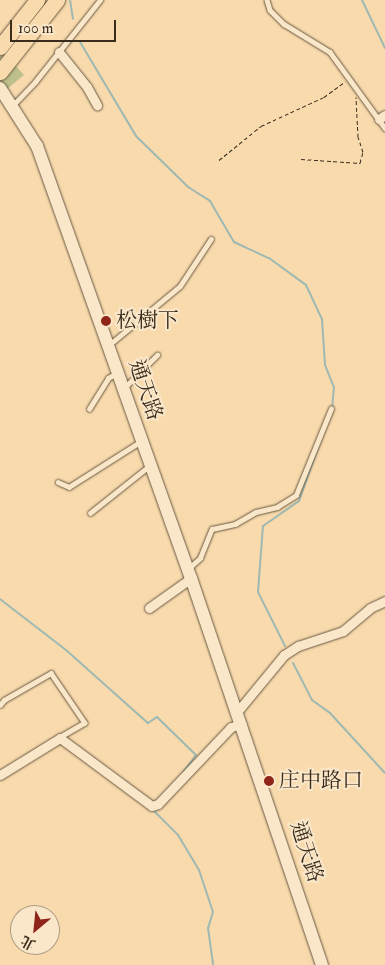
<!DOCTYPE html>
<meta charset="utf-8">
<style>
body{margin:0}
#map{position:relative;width:385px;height:965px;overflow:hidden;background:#f8daad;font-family:"IM FELL Double Pica","Noto Serif TC",serif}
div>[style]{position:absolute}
.green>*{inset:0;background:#bdc08a}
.stream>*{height:2px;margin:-1px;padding:0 1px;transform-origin:1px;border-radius:1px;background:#9fb9b2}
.path>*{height:1px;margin-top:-0.5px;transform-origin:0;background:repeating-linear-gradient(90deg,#392c1c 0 4px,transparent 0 6.5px)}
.roads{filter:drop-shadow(0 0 1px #695840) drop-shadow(0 0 1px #695840)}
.lane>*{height:4.5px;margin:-2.25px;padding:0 2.25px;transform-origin:2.25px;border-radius:2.25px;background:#fae7ca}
.street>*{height:9px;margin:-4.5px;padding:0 4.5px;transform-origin:4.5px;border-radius:4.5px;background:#fae7ca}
.secondary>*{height:12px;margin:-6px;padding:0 6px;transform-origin:6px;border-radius:6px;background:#fae7ca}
.highway>*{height:15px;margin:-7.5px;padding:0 7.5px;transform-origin:7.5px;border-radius:7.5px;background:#f8daad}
.dots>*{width:14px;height:14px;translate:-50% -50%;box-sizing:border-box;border:2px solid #fae7ca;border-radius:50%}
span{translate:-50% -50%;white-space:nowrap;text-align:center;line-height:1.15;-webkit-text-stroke:4px #fae7ca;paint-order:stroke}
.poi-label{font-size:21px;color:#392c1c}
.left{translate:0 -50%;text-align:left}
.street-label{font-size:21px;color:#392c1c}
.north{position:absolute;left:10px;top:905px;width:50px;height:50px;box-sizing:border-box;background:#fae7ca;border:1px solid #ad9c84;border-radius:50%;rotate:208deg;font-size:14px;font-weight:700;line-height:20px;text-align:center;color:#392c1c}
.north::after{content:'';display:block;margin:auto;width:18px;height:22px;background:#8f2418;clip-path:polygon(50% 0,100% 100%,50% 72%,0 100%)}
.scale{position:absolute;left:10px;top:20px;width:106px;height:22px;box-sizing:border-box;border:2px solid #392c1c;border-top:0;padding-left:6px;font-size:15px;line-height:18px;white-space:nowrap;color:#392c1c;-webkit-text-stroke:4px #fae7ca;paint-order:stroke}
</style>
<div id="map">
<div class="green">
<div style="clip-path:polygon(0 49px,24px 75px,7px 89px,0 80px)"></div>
</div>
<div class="stream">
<div style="left:70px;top:0;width:19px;rotate:81deg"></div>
<div style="left:362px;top:0;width:53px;rotate:64.4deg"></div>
<div style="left:80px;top:42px;width:109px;rotate:59.2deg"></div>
<div style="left:136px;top:136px;width:73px;rotate:44.4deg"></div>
<div style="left:188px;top:187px;width:26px;rotate:32deg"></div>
<div style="left:210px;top:201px;width:48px;rotate:59.7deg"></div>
<div style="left:234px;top:242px;width:38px;rotate:25deg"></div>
<div style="left:269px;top:258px;width:46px;rotate:36.1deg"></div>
<div style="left:306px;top:285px;width:38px;rotate:65deg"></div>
<div style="left:322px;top:319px;width:46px;rotate:86.3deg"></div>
<div style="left:325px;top:365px;width:24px;rotate:68deg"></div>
<div style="left:334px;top:387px;width:23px;rotate:95deg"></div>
<div style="left:0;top:599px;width:83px;rotate:37.7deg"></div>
<div style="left:66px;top:650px;width:110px;rotate:41.7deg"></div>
<div style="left:148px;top:723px;width:11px;rotate:-34deg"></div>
<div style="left:157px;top:717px;width:54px;rotate:44.3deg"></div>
<div style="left:196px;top:755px;width:21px;rotate:127deg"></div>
<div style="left:285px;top:646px;width:60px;rotate:-116.6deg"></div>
<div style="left:258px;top:592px;width:66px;rotate:-85.7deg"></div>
<div style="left:263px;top:526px;width:44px;rotate:-34.8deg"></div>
<div style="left:299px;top:501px;width:83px;rotate:-70.3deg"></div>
<div style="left:293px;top:663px;width:42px;rotate:62.8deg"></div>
<div style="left:312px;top:700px;width:22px;rotate:36deg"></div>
<div style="left:330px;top:713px;width:81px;rotate:47.5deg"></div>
<div style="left:152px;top:809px;width:37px;rotate:45deg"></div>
<div style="left:178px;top:835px;width:41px;rotate:59deg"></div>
<div style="left:199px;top:870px;width:44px;rotate:71.6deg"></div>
<div style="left:213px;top:912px;width:17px;rotate:107deg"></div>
<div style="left:208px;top:928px;width:37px;rotate:82deg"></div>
</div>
<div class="path">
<div style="left:301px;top:159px;width:59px;rotate:3.9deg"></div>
<div style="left:360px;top:163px;width:11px;rotate:-75deg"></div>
<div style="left:363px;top:152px;width:16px;rotate:-108deg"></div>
<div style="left:358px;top:137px;width:40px;rotate:-92.9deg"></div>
<div style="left:219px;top:160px;width:54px;rotate:-39deg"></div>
<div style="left:261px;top:126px;width:69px;rotate:-24.7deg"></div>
<div style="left:324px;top:97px;width:26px;rotate:-36deg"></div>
</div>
<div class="roads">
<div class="lane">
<div style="left:267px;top:0;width:10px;rotate:73deg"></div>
<div style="left:270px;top:10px;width:20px;rotate:45deg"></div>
<div style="left:284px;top:24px;width:54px;rotate:31.3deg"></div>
<div style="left:330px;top:52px;width:94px;rotate:54.1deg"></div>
<div style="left:13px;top:105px;width:32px;rotate:-46deg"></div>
<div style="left:35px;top:82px;width:105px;rotate:-51.6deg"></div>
<div style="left:109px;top:345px;width:92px;rotate:-39.7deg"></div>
<div style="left:180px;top:286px;width:56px;rotate:-56.6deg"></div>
<div style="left:126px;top:386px;width:44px;rotate:-45deg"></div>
<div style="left:89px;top:409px;width:36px;rotate:-58deg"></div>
<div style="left:108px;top:378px;width:10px;rotate:-29deg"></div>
<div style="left:58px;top:482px;width:12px;rotate:24deg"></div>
<div style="left:69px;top:487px;width:84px;rotate:-32.4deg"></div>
<div style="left:90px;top:513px;width:75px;rotate:-38.5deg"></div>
<div style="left:189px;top:568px;width:15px;rotate:-42deg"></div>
<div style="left:200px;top:558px;width:31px;rotate:-68deg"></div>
<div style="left:212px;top:529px;width:24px;rotate:-12deg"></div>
<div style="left:235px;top:524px;width:24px;rotate:-30deg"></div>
<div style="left:256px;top:512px;width:22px;rotate:-13deg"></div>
<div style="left:277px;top:507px;width:22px;rotate:-32deg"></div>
<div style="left:296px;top:495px;width:93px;rotate:-67.9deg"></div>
<div style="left:0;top:705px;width:6px;rotate:-51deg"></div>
<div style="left:4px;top:700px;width:54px;rotate:-29.9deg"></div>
<div style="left:51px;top:673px;width:60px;rotate:55.8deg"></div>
<div style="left:85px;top:723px;width:28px;rotate:150deg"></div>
</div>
<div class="street">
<div style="left:59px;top:52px;width:45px;rotate:51.3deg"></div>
<div style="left:87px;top:87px;width:21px;rotate:61deg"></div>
<div style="left:379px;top:119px;width:7px;rotate:-34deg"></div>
<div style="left:149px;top:608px;width:52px;rotate:-35.5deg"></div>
<div style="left:237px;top:712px;width:74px;rotate:-50.5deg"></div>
<div style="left:284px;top:655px;width:17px;rotate:-33deg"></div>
<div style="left:298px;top:646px;width:47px;rotate:-18.4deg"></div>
<div style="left:343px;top:631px;width:35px;rotate:-40deg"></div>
<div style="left:370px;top:608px;width:17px;rotate:-25deg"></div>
<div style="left:0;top:775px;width:70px;rotate:-31.7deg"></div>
<div style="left:60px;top:738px;width:114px;rotate:36.5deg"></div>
<div style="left:152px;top:806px;width:6px;rotate:-18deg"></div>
<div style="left:158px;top:804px;width:106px;rotate:-46.5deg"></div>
<div style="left:231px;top:727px;width:11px;rotate:-15deg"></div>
</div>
<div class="secondary">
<div style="left:0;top:88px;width:69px;rotate:57.5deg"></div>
<div style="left:37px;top:146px;width:459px;rotate:70.4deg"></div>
<div style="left:191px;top:578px;width:409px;rotate:71.3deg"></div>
</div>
<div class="highway">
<div style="left:0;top:47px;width:60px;rotate:-51.8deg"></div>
<div style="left:0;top:72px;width:92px;rotate:-51.6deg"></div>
</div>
</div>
<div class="dots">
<div style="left:106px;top:321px;background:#8f2418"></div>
<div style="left:269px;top:781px;background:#8f2418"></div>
</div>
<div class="poi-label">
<span class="left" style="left:116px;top:321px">松樹下</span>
<span class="left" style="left:279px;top:781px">庄中路口</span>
</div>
<div class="street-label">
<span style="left:145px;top:390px;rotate:71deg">通天路</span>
<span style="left:306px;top:852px;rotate:72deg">通天路</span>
</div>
<div class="north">北</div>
<div class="scale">100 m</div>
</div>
